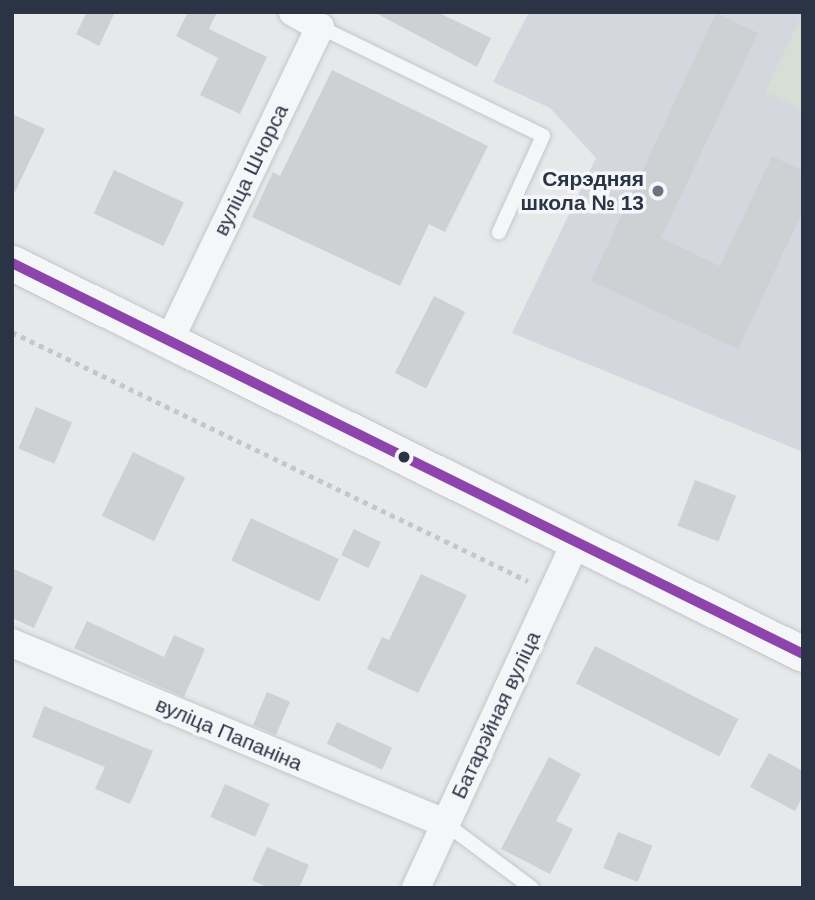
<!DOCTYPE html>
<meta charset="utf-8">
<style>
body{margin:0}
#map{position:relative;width:815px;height:900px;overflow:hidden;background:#e6e8ea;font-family:Arial,sans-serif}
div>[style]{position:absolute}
.built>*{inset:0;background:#d4d7dd}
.green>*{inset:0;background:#d6ded6}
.building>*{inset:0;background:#ced0d3;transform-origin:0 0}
.path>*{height:4.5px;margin-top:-2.25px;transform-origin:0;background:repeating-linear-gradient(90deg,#c5c6ca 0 5px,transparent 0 10px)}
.roads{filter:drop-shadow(0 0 2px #c4c6c8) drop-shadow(0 0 2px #c4c6c8)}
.service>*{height:14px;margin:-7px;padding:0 7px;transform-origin:7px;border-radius:7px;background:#f5f6f7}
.minor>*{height:28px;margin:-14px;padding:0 14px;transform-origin:14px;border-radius:14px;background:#f5f6f7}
.tertiary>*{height:35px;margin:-17.5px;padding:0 17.5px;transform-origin:17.5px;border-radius:17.5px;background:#f5f6f7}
.bus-1>*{height:10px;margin:-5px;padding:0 5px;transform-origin:5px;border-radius:5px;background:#8e44ad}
.dots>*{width:19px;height:19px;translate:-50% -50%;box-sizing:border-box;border:4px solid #f4f6f9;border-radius:50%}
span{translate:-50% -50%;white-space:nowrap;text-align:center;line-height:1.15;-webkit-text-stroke:7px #f4f6f9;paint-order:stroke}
.street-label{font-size:21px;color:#2b3445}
.poi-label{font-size:21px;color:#2b3445;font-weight:700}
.right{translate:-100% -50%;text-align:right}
.frame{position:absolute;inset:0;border:14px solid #2b3445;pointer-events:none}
</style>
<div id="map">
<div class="built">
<div style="clip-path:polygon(529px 12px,803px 12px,803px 452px,512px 333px,596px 158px,550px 108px,493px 82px)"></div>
</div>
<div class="green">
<div style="clip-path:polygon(803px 12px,803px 109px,765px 92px)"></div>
</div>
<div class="building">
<div style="clip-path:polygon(87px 12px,115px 12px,99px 46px,76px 34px)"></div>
<div style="clip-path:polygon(188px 12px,217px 12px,209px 29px,267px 57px,240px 114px,200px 95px,218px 58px,176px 36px)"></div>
<div style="clip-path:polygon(374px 12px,437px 12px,491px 38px,477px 67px)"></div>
<div style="clip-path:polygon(716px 13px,758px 33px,661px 238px,720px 266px,772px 156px,803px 171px,803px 211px,738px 349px,591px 281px)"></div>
<div style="clip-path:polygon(332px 70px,488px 146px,445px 232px,429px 224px,400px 286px,252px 217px,273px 172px,280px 176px)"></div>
<div style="clip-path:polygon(12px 114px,45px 129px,12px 198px)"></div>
<div style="left:114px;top:170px;width:77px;height:48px;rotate:25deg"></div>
<div style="left:434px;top:296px;width:35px;height:86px;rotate:27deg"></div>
<div style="left:36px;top:407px;width:39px;height:45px;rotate:23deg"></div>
<div style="left:133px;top:452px;width:58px;height:71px;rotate:26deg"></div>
<div style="left:695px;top:480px;width:44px;height:49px;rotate:21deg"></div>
<div style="left:251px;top:518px;width:97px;height:47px;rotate:25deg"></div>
<div style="left:354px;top:529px;width:30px;height:29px;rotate:26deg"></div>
<div style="clip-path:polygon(12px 568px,53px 587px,34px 628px,12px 618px)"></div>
<div style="clip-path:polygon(421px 574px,467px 595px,418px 693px,367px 669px,382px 637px,389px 640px)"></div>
<div style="clip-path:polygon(87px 621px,164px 657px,174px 635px,205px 649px,184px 697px,74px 648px)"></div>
<div style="left:595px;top:646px;width:161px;height:42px;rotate:27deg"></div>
<div style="left:267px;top:692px;width:25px;height:36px;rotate:23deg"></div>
<div style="clip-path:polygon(44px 706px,153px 751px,130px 804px,95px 789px,105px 767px,32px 737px)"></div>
<div style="left:337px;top:722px;width:61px;height:24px;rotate:25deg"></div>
<div style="clip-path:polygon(769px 753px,803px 771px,803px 796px,795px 811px,750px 787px)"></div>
<div style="clip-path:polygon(549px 757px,581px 774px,556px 821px,573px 829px,550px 874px,501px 849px)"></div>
<div style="left:225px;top:784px;width:49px;height:36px;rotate:24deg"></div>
<div style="left:618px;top:832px;width:37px;height:39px;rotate:22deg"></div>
<div style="clip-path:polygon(267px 847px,309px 865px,299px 888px,269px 888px,252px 880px)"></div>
</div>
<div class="path">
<div style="left:12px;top:332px;width:573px;rotate:25.76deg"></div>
</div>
<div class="roads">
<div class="service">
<div style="left:320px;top:27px;width:248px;rotate:26deg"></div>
<div style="left:543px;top:136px;width:106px;rotate:114.6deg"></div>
<div style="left:446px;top:824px;width:107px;rotate:36.7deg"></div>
</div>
<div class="minor">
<div style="left:169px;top:341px;width:348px;rotate:-64.3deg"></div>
<div style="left:320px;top:27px;width:31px;rotate:-151deg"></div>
<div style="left:12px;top:643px;width:470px;rotate:22.6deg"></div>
<div style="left:416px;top:888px;width:381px;rotate:-65.2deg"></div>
</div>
<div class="tertiary">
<div style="left:12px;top:263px;width:882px;rotate:26.3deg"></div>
</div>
</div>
<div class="bus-1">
<div style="left:12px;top:263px;width:882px;rotate:26.3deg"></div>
</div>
<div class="dots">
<div style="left:658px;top:191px;background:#6c737f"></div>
<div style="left:404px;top:457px;background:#2b3445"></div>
</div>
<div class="street-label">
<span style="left:251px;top:170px;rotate:-64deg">вуліца Шчорса</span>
<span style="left:496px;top:715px;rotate:-65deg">Батарэйная вуліца</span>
<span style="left:229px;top:734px;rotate:23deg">вуліца Папаніна</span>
</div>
<div class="poi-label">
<span class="right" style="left:644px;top:191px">Сярэдняя<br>школа № 13</span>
</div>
<div class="frame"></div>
</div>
